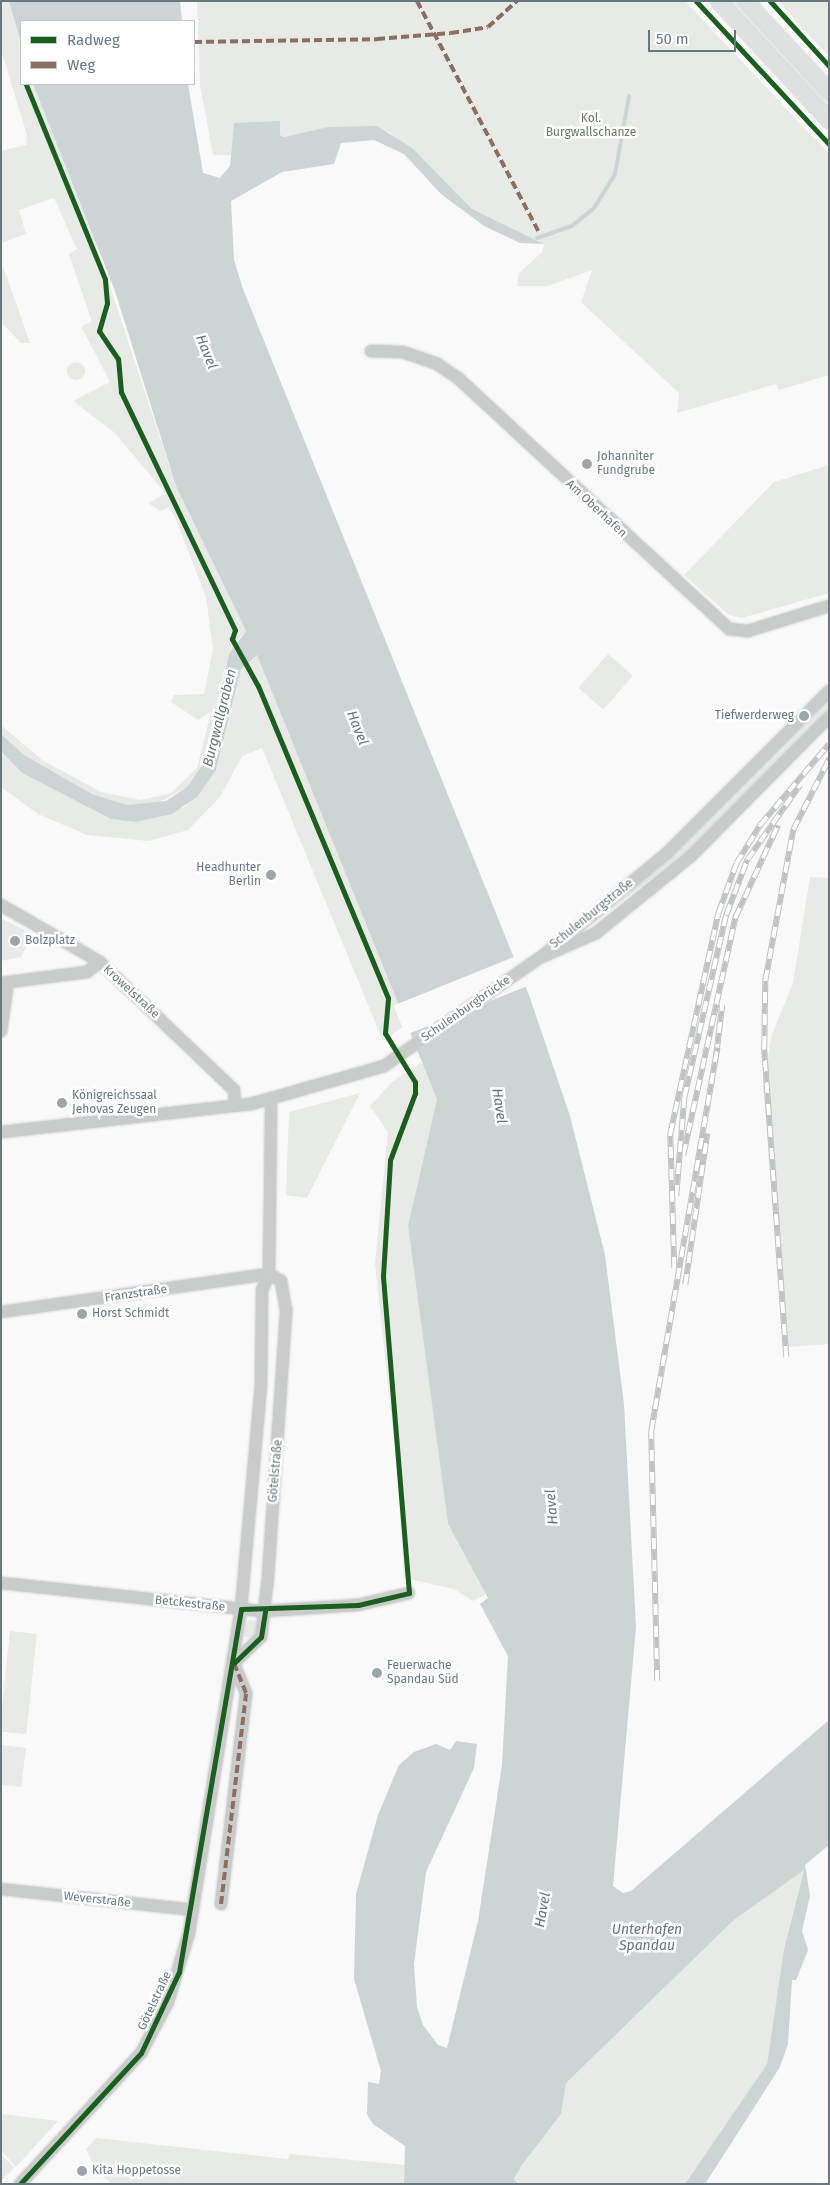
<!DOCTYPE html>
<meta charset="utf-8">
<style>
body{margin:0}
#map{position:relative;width:830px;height:2185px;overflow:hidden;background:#f9f9f9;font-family:"Fira Sans",sans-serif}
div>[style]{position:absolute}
.green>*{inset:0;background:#e8eae6;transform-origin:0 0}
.round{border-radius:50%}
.water>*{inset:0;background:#ccd4d5}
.pier>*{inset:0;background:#f9f9f9;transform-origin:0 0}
.stream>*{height:4px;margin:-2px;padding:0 2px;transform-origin:2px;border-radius:2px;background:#ccd4d5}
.roads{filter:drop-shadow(0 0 1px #d4d5d5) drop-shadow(0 0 1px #d4d5d5)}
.minor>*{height:12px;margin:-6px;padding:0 6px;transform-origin:6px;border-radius:6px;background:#cacccc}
.major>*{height:15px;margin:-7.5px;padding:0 7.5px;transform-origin:7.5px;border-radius:7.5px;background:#dfe0e0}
.rail>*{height:5.5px;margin-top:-2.75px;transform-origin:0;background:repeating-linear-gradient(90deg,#fff 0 11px,#c0c2c3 0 22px);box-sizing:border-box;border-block:1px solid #c0c2c3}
.quiet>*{height:4px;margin-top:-2px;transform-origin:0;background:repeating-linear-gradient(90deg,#8d6e63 0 8px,transparent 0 12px)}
.cycleway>*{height:5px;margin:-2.5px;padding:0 2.5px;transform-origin:2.5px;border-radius:2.5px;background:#1b5e20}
.dots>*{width:14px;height:14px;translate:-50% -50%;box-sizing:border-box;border:2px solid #fff;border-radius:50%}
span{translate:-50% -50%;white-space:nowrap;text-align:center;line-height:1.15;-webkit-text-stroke:5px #fff;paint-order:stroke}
.park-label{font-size:12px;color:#6c7866}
.poi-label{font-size:12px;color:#67797f}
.left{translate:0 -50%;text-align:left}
.right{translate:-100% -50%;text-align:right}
.street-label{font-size:12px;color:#67797f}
.water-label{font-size:14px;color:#637679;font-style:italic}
.frame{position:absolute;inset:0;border:2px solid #67797f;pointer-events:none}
.legend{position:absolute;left:20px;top:20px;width:175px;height:65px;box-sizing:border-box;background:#fff;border:1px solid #c2c9cc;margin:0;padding:6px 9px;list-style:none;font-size:15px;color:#67797f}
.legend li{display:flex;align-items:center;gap:10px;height:25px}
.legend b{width:25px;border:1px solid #c2c9cc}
.scale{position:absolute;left:648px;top:30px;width:88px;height:22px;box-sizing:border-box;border:2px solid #67797f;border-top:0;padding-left:6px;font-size:15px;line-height:18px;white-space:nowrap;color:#67797f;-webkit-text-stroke:4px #fff;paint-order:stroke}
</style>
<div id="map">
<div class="green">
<div style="clip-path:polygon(1px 1px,9px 1px,21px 43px,21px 84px,33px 84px,94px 238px,176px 486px,246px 631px,236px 641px,224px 670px,205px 761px,187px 787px,158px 803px,127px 805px,92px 794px,24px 755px,1px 734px,1px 725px,42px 760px,101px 792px,141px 800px,171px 793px,197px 768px,211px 712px,198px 720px,171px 702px,174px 695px,204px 694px,213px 649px,206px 597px,175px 517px,169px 507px,160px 511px,148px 503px,166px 494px,115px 433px,73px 401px,110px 382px,81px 326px,92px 322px,69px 254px,77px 249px,54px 198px,19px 210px,26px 234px,1px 243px,1px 151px,26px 145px,27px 135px,1px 50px)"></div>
<div style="clip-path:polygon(197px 1px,685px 1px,829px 154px,829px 375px,779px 390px,776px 384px,677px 413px,679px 393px,581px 302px,592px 270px,548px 286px,517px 286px,519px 273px,542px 252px,544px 244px,472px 209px,389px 132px,321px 129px,284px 137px,280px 135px,280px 122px,235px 123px,231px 155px,213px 155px,200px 85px)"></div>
<div style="clip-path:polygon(725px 1px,738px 1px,829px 98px,829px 111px)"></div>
<div style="clip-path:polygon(778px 1px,829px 1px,829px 56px,803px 29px)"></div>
<div style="clip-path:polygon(1px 262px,8px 280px,30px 343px,21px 343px,1px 322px)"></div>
<div class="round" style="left:67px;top:362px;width:18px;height:18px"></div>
<div style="clip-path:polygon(829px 465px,829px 593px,742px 618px,729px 615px,684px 575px,774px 482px)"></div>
<div style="left:608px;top:654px;width:33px;height:45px;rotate:41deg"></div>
<div style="clip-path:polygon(257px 655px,407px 1024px,383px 1041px,262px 748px,242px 756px,220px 797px,188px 830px,148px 841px,87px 835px,38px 814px,1px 787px,1px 751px,22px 773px,111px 819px,135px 822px,185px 807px,216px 770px,241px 669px)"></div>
<div style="clip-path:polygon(829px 698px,829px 709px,688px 851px,567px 943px)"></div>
<div style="clip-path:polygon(810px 877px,829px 878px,829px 1344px,788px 1347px,763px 1087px,772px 1034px,793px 983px)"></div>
<div style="clip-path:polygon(1px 918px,33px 935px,21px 957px,1px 961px)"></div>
<div style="clip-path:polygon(420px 1063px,427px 1066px,437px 1099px,408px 1226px,448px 1524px,486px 1594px,473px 1601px,454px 1589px,404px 1578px,397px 1469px,375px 1263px,388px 1132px,370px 1106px,392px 1082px)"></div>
<div style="clip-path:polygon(360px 1093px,307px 1198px,286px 1195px,289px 1112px)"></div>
<div class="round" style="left:241px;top:1620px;width:18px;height:18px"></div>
<div style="left:10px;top:1631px;width:27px;height:101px;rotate:6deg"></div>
<div style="clip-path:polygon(1px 1745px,26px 1748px,21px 1787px,1px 1785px)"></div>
<div style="clip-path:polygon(804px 1869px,784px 1949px,767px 2064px,685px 2184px,518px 2184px,514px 2180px,522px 2165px,561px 2114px,566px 2083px,734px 1920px)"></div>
<div style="clip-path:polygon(1px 2114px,58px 2121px,16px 2167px,1px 2150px)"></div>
<div style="clip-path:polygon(96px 2138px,288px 2159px,290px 2154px,405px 2165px,404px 2184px,113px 2184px,97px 2173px,86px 2149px)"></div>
<div style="clip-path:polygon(1px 2154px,14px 2168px,1px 2181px)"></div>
</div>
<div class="water">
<div style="clip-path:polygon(9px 1px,180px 1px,182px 21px,21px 21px,21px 43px)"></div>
<div style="clip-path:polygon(33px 84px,188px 84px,203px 173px,220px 178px,230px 166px,234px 123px,280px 121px,280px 135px,284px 137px,328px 127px,377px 126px,412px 148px,472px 209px,544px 244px,520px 243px,484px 226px,441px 194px,404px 154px,374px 140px,341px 143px,334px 164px,282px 172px,231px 201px,234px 260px,243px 289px,529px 995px,570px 1116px,605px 1255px,624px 1404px,636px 1627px,613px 1886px,623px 1893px,631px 1891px,829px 1720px,829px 1845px,805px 1865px,810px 1896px,802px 1931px,808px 1950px,796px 1980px,792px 1980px,788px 2044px,780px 2067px,705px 2184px,685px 2184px,767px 2064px,784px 1949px,804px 1870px,734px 1920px,566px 2083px,561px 2114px,522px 2165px,514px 2179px,518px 2184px,404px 2184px,405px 2146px,373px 2124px,367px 2114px,368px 2082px,379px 2084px,381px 2071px,354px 1979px,356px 1894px,378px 1815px,399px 1765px,414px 1752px,436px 1744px,450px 1750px,456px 1741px,477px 1744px,474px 1768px,426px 1872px,414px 1964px,417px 2007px,423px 2025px,438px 2045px,447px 2048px,478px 1921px,502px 1765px,508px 1656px,480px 1604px,488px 1598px,448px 1524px,408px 1226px,437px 1099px,257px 655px,241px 669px,216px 770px,197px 797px,172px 814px,135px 822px,111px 819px,22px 773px,1px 751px,1px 734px,24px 755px,92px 794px,127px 805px,166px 801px,187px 787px,205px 761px,229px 654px,246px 631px,176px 486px,115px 291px)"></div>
</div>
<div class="pier">
<div style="left:516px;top:956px;width:32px;height:132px;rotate:68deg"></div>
</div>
<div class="stream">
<div style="left:537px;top:238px;width:37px;rotate:-19deg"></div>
<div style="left:572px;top:226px;width:28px;rotate:-39deg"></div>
<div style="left:594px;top:208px;width:40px;rotate:-58deg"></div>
<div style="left:615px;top:174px;width:79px;rotate:-79.8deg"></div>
</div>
<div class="roads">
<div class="minor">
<div style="left:371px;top:351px;width:32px;rotate:2deg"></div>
<div style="left:403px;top:352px;width:36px;rotate:19deg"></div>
<div style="left:437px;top:364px;width:25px;rotate:34deg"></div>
<div style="left:458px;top:378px;width:369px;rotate:42.8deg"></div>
<div style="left:729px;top:629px;width:19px;rotate:6deg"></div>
<div style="left:748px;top:631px;width:85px;rotate:-17.2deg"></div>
<div style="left:1px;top:905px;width:114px;rotate:29.9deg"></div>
<div style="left:100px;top:962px;width:185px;rotate:43.7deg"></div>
<div style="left:234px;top:1090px;width:16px;rotate:86deg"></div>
<div style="left:544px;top:956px;width:57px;rotate:-23.9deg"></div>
<div style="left:596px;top:933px;width:121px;rotate:-39deg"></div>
<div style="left:690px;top:857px;width:197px;rotate:-45.2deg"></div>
<div style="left:1px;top:983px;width:87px;rotate:-7.3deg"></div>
<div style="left:87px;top:972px;width:16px;rotate:-38deg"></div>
<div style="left:1px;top:1031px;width:49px;rotate:-81.9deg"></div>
<div style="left:1px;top:1132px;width:252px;rotate:-6.4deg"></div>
<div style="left:251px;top:1104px;width:138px;rotate:-15.9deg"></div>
<div style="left:384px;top:1066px;width:191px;rotate:-34.8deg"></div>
<div style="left:541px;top:957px;width:163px;rotate:-39.5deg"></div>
<div style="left:667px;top:853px;width:229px;rotate:-45deg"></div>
<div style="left:1px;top:1312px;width:271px;rotate:-8.1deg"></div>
<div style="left:1px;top:1583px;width:265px;rotate:6.1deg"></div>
<div style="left:265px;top:1611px;width:93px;rotate:-3.7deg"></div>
<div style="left:358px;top:1605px;width:52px;rotate:-13.2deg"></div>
<div style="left:234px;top:1663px;width:37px;rotate:-44deg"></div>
<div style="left:261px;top:1637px;width:60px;rotate:-83.3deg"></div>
<div style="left:268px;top:1577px;width:268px;rotate:-86.1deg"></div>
<div style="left:286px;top:1310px;width:29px;rotate:-100deg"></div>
<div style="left:281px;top:1281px;width:14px;rotate:-150deg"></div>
<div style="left:1px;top:1889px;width:193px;rotate:6.2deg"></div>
<div style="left:221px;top:1904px;width:212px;rotate:-83.2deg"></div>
<div style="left:246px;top:1693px;width:32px;rotate:-112deg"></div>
<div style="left:20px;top:2184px;width:178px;rotate:-47.3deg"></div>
<div style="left:141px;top:2053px;width:58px;rotate:-62.1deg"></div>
<div style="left:168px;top:2002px;width:72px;rotate:-73.1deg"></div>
<div style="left:189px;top:1933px;width:328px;rotate:-80.9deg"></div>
<div style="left:241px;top:1609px;width:224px;rotate:-84.9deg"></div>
<div style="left:261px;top:1386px;width:96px;rotate:-89.4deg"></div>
<div style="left:262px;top:1290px;width:17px;rotate:-66deg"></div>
<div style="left:269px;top:1274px;width:174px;rotate:-89.3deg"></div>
</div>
<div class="major">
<div style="left:718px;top:1px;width:163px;rotate:47.2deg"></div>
<div style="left:746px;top:1px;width:122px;rotate:47.3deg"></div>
</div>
</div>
<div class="rail">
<div style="left:716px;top:1055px;width:50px;rotate:-83.2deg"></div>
<div style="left:683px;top:1155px;width:243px;rotate:-77.6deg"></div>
<div style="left:735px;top:918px;width:102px;rotate:-65.2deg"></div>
<div style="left:676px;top:1196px;width:98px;rotate:-85.3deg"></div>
<div style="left:684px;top:1098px;width:188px;rotate:-77.1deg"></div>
<div style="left:726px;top:915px;width:59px;rotate:-69.1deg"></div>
<div style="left:747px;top:860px;width:92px;rotate:-54.8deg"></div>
<div style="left:674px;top:1268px;width:134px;rotate:-91.7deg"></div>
<div style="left:670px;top:1134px;width:225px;rotate:-77.7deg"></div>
<div style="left:718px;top:914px;width:53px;rotate:-70.2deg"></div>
<div style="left:736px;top:864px;width:46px;rotate:-58.4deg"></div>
<div style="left:760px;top:825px;width:106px;rotate:-49.6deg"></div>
<div style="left:685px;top:1285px;width:153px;rotate:-81.7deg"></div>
<div style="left:786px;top:1357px;width:311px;rotate:-94.1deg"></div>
<div style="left:764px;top:1047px;width:66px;rotate:-89.1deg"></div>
<div style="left:765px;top:981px;width:154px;rotate:-79.5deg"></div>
<div style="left:793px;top:830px;width:80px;rotate:-63.1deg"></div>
<div style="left:657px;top:1681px;width:250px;rotate:-91.4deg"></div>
<div style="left:651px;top:1431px;width:389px;rotate:-80.2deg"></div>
</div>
<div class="quiet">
<div style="left:417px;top:1px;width:261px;rotate:62.2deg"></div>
<div style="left:194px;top:42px;width:183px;rotate:-0.9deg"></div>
<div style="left:377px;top:39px;width:74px;rotate:-4.6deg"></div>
<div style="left:451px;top:33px;width:37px;rotate:-9deg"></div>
<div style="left:488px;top:27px;width:39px;rotate:-42deg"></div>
<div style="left:221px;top:1904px;width:212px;rotate:-83.2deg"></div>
<div style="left:246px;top:1693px;width:32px;rotate:-112deg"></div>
</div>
<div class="cycleway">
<div style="left:696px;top:1px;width:195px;rotate:47.1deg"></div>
<div style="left:770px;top:1px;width:88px;rotate:47.8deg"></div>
<div style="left:234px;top:1663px;width:37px;rotate:-44deg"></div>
<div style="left:261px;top:1637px;width:26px;rotate:-81deg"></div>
<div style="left:20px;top:2184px;width:178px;rotate:-47.3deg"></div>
<div style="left:141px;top:2053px;width:89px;rotate:-64.9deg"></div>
<div style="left:179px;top:1972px;width:368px;rotate:-80.3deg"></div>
<div style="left:241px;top:1609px;width:117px;rotate:-2deg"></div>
<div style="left:358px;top:1605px;width:52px;rotate:-13.2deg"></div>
<div style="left:409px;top:1593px;width:318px;rotate:-94.7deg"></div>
<div style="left:383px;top:1276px;width:116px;rotate:-86.5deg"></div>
<div style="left:390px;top:1160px;width:72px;rotate:-69.5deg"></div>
<div style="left:415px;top:1093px;width:11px;rotate:-90deg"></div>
<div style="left:415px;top:1082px;width:57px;rotate:-121.5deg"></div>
<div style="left:385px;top:1033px;width:35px;rotate:-85deg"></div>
<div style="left:388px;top:998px;width:338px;rotate:-112.6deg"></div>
<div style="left:258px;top:686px;width:54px;rotate:-119deg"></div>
<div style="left:232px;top:639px;width:9px;rotate:-72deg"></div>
<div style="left:235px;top:630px;width:264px;rotate:-115.6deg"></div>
<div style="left:121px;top:392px;width:33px;rotate:-95deg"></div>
<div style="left:118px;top:359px;width:34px;rotate:-124deg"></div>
<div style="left:99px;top:331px;width:29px;rotate:-74deg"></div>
<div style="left:107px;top:303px;width:24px;rotate:-95deg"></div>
<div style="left:105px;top:279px;width:210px;rotate:-112.1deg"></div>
</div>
<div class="dots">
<div style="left:587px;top:464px;background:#9aa6aa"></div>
<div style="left:804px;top:716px;background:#9aa6aa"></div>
<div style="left:271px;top:875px;background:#9aa6aa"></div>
<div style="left:15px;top:941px;background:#9aa6aa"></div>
<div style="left:62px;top:1103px;background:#9aa6aa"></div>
<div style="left:82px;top:1314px;background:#9aa6aa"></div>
<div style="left:377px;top:1673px;background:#9aa6aa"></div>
<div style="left:82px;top:2171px;background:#9aa6aa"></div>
</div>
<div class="park-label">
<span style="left:591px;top:126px">Kol.<br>Burgwallschanze</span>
</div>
<div class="poi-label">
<span class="left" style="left:597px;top:464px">Johanniter<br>Fundgrube</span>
<span class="right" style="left:794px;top:716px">Tiefwerderweg</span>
<span class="right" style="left:261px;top:875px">Headhunter<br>Berlin</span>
<span class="left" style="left:25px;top:941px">Bolzplatz</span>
<span class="left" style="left:72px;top:1103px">Königreichssaal<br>Jehovas Zeugen</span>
<span class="left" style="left:92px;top:1314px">Horst Schmidt</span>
<span class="left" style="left:387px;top:1673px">Feuerwache<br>Spandau Süd</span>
<span class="left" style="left:92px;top:2171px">Kita Hoppetosse</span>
</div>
<div class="street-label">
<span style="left:596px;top:509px;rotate:43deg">Am Oberhafen</span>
<span style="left:592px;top:914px;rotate:-39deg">Schulenburgstraße</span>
<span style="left:131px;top:992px;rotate:43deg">Krowelstraße</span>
<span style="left:466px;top:1009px;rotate:-35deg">Schulenburgbrücke</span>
<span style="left:136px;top:1294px;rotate:-8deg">Franzstraße</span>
<span style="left:276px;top:1471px;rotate:-85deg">Götelstraße</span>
<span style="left:190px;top:1604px;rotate:6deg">Betckestraße</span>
<span style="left:97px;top:1900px;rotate:6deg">Weverstraße</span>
<span style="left:155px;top:2001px;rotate:-65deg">Götelstraße</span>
</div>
<div class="water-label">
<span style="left:206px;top:352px;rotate:68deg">Havel</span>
<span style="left:220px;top:718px;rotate:-76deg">Burgwallgraben</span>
<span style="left:357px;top:728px;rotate:68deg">Havel</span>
<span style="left:499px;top:1106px;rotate:82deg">Havel</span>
<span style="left:552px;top:1507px;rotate:-95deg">Havel</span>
<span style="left:543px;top:1910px;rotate:-80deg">Havel</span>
<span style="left:647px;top:1938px">Unterhafen<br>Spandau</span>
</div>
<div class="frame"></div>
<ul class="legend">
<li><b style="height:6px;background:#1b5e20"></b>Radweg</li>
<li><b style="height:6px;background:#8d6e63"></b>Weg</li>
</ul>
<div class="scale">50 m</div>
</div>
